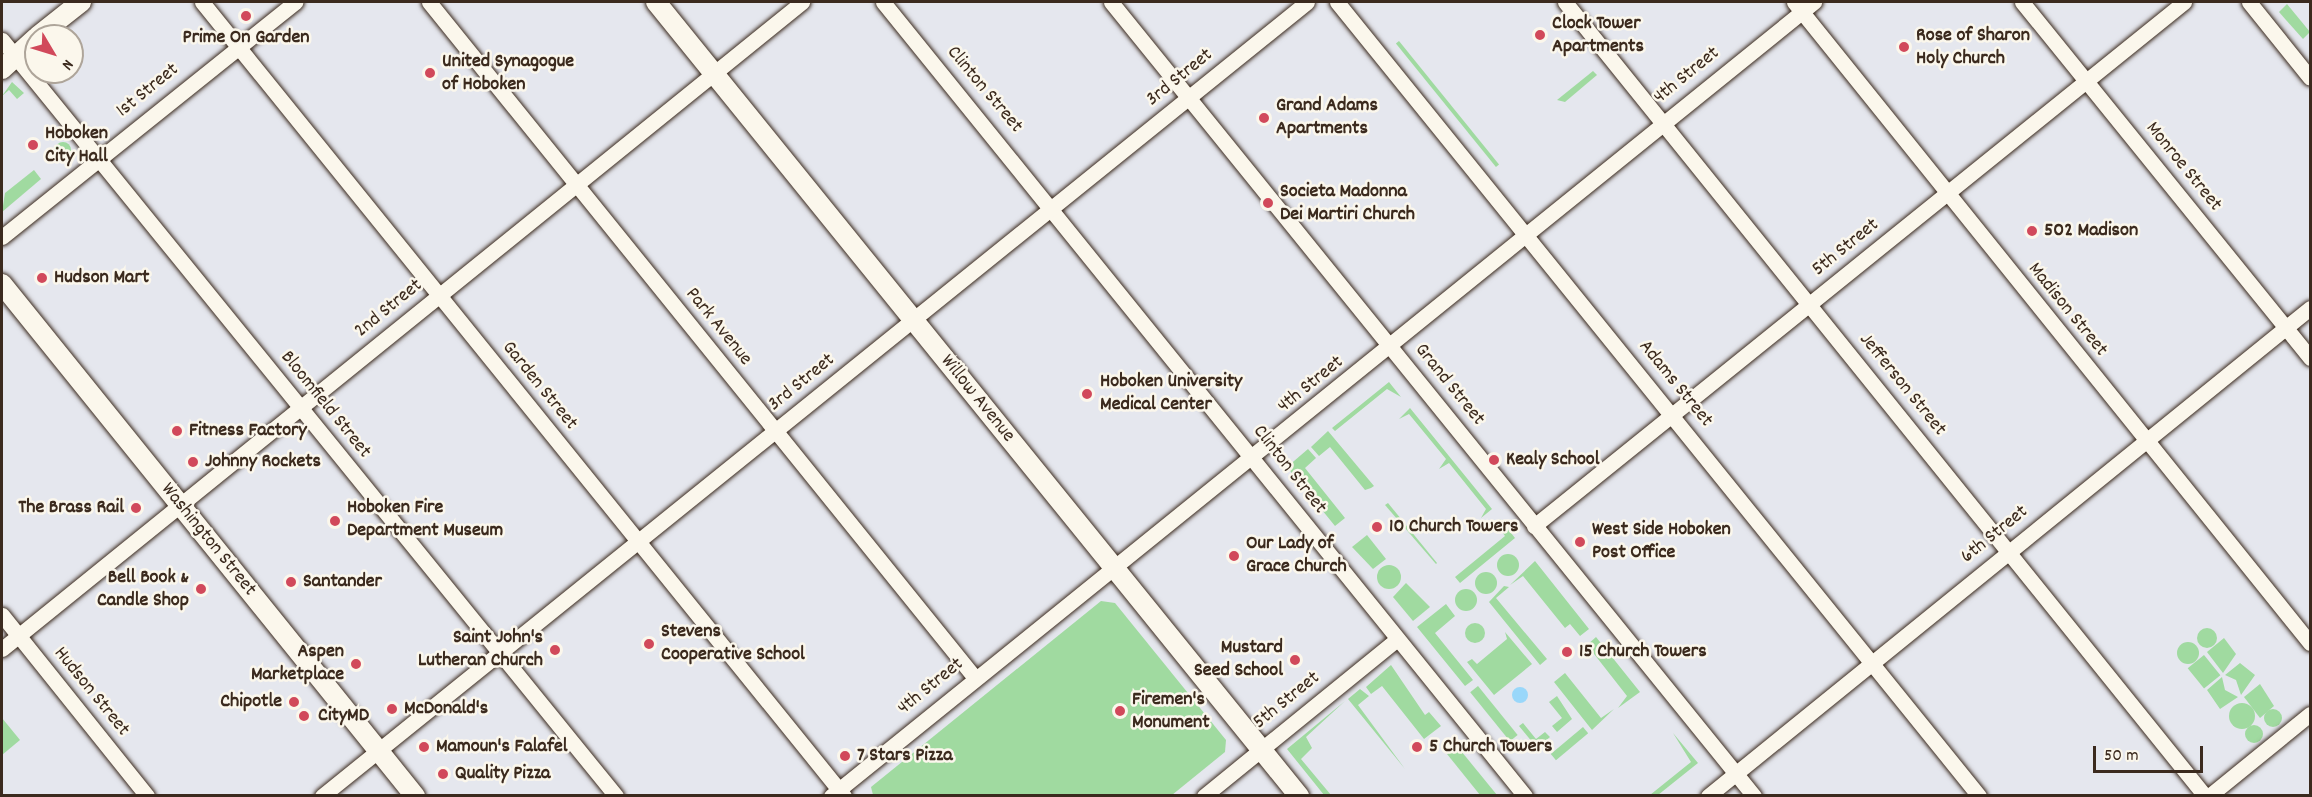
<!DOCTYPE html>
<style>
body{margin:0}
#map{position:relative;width:2312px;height:797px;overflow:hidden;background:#e5e7ee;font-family:Dekko,sans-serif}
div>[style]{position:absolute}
.green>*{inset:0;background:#a0daa0;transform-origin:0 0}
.round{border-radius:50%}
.water>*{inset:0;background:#99d7fa}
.roads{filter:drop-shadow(0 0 2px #3b2a1e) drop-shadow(0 0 2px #3b2a1e)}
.minor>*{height:15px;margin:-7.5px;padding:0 7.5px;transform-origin:7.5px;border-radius:7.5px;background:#fbf7ec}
.major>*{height:20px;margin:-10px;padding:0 10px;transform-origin:10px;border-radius:10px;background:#fbf7ec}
.dots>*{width:16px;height:16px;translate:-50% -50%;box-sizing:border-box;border:3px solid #fbf7ec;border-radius:50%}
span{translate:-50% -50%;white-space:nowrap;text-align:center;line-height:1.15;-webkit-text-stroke:5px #fbf7ec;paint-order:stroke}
.poi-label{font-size:20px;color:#3b2a1e;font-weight:700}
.left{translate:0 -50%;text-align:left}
.right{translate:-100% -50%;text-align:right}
.street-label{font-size:20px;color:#3b2a1e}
.frame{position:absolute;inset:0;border:3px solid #3b2a1e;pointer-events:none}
.north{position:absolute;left:24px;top:24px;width:60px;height:60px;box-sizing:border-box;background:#fbf7ec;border:2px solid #aea59a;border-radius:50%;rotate:128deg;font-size:16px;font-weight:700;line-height:24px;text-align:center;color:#3b2a1e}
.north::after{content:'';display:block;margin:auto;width:21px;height:27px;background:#d1495b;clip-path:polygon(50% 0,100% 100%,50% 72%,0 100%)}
.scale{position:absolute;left:2093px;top:746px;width:110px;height:27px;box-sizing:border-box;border:3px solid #3b2a1e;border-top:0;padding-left:8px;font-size:18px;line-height:21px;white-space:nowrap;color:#3b2a1e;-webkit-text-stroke:4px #fbf7ec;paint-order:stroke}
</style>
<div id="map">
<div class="green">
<div style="clip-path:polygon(2287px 4px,2310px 32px,2303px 39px,2279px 12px)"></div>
<div style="left:1399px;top:41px;width:159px;height:4px;rotate:51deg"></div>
<div style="clip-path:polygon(1593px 71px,1597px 75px,1565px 102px,1557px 100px)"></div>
<div style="clip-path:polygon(12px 82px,24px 93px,17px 99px,9px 90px,2px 96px)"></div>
<div class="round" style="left:55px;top:142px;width:16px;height:16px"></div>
<div style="clip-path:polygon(34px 170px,41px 179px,2px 212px,5px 193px)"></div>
<div style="clip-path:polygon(1389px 382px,1401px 397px,1387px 389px,1335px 431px,1332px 428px)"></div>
<div style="clip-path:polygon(1410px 408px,1492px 509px,1481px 518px,1486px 509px,1449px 463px,1439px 469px,1446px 459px,1409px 414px,1399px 419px)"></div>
<div style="clip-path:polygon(1328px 431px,1374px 486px,1371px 488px,1365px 490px,1330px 447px,1319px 456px,1311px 447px)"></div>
<div style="clip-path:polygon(1308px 449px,1316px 458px,1305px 468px,1345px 518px,1335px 526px,1287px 467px)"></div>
<div style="clip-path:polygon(1388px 503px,1437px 563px,1436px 564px,1385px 505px)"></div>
<div style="clip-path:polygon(1500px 519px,1515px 538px,1460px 583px,1455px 577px,1505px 536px,1497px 525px)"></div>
<div style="clip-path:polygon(1367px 535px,1386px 559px,1373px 569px,1352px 547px)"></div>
<div class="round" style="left:1497px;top:554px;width:22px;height:22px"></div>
<div style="clip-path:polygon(1535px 561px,1589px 629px,1580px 636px,1570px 624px,1565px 628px,1523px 576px,1510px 585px)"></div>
<div class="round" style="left:1377px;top:565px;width:24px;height:24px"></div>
<div class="round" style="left:1475px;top:572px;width:22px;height:22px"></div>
<div style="clip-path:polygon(1406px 583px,1430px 607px,1413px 621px,1393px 597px)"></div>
<div style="clip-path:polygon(1504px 586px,1509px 587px,1496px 598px,1547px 659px,1540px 665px,1489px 602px)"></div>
<div class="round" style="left:1455px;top:589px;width:22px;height:22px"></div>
<div style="clip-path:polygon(1101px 601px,1115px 603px,1226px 740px,1225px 752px,1172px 795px,873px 795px,871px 787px)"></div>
<div style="clip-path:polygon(1446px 604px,1455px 616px,1435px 633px,1473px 680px,1465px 686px,1417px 627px)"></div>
<div class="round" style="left:1465px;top:623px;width:20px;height:20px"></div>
<div class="round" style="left:2197px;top:628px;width:20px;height:20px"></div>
<div style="clip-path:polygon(1505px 632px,1532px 664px,1494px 695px,1467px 662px,1472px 659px,1477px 664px,1507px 639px)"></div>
<div style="clip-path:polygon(1596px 637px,1640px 692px,1618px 708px,1627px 696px,1587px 645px)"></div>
<div style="clip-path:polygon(2224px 638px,2236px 654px,2223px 673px,2207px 652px)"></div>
<div class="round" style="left:2177px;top:642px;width:22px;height:22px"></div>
<div style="left:2204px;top:655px;width:26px;height:21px;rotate:51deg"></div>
<div style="clip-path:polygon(2240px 663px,2255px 675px,2241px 695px,2236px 680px,2225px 675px)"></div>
<div style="clip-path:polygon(1391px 665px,1425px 715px,1429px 712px,1441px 726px,1424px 739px,1382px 686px,1371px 694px,1366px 687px)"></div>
<div style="clip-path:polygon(1565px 673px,1601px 718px,1614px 709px,1592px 730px,1554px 682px)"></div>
<div style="clip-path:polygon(2222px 677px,2225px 690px,2238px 697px,2220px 709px,2207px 690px)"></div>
<div style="clip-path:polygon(2260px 684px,2274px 706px,2260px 718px,2244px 697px)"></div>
<div style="left:1478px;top:686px;width:63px;height:10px;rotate:51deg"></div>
<div style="clip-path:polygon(1360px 689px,1369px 696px,1358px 705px,1405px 769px,1348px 699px)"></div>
<div style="clip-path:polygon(1557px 696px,1572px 719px,1557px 732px,1552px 726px,1562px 718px,1549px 702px)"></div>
<div style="clip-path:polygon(1345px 701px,1306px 737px,1312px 748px,1301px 759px,1331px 795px,1324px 795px,1287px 749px)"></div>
<div class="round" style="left:2229px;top:703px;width:26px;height:26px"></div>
<div class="round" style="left:2264px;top:709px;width:18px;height:18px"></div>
<div style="clip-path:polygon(2px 718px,20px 740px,2px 755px)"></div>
<div style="clip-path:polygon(1523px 723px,1536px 739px,1545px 732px,1550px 737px,1537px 748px,1519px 726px)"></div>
<div class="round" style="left:2245px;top:725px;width:18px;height:18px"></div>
<div style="left:1583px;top:727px;width:8px;height:42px;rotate:50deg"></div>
<div style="clip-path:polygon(1673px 733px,1698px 763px,1658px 795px,1650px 795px,1691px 762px)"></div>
<div style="clip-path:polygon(1457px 746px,1497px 795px,1480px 795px,1447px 754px)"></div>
</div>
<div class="water">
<div class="round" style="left:1512px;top:687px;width:16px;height:16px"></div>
</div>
<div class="roads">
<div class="minor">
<div style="left:202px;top:2px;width:1021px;rotate:51.04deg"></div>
<div style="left:429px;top:2px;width:869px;rotate:51.07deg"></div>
<div style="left:883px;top:2px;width:1021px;rotate:51.04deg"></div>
<div style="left:1111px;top:2px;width:1022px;rotate:51deg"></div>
<div style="left:1337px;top:2px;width:1021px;rotate:51.04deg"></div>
<div style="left:1565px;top:2px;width:1020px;rotate:51.13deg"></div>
<div style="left:1794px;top:2px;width:823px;rotate:51.17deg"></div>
<div style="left:2022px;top:2px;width:458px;rotate:51deg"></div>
<div style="left:2249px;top:2px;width:97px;rotate:51.2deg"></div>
<div style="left:2px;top:40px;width:974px;rotate:50.92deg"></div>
<div style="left:2px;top:237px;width:376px;rotate:-38.7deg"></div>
<div style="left:1534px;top:526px;width:835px;rotate:-38.87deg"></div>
<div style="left:2px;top:615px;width:232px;rotate:51.3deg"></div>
<div style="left:2px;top:649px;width:1029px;rotate:-38.96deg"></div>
<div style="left:322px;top:796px;width:1265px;rotate:-38.87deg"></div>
<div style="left:831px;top:796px;width:1264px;rotate:-38.93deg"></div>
<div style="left:1204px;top:796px;width:247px;rotate:-39.1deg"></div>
<div style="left:1708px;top:796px;width:775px;rotate:-39.03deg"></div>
<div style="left:2209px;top:796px;width:130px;rotate:-39.1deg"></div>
</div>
<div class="major">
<div style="left:656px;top:2px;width:1022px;rotate:51deg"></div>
<div style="left:38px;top:36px;width:55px;rotate:-38.3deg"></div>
<div style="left:2px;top:69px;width:46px;rotate:-42.4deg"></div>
<div style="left:2px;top:284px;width:658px;rotate:51.11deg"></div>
</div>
</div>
<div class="dots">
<div style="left:246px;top:16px;background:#d1495b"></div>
<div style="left:1540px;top:35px;background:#d1495b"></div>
<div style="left:1904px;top:47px;background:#d1495b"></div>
<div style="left:430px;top:73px;background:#d1495b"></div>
<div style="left:1264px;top:118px;background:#d1495b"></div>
<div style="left:33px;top:145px;background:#d1495b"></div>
<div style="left:1268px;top:203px;background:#d1495b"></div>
<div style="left:2032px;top:231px;background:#d1495b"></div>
<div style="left:42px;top:278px;background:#d1495b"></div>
<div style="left:1087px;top:394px;background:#d1495b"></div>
<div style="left:177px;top:431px;background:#d1495b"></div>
<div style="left:1494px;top:460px;background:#d1495b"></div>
<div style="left:193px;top:462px;background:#d1495b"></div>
<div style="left:136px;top:508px;background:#d1495b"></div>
<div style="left:335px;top:521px;background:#d1495b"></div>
<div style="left:1377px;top:527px;background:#d1495b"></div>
<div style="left:1580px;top:542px;background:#d1495b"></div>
<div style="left:1234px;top:556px;background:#d1495b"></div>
<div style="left:291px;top:582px;background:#d1495b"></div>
<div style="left:201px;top:589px;background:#d1495b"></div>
<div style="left:649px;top:644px;background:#d1495b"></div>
<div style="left:555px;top:650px;background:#d1495b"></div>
<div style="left:1567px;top:652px;background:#d1495b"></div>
<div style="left:1295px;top:660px;background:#d1495b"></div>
<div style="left:356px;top:664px;background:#d1495b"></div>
<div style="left:294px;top:702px;background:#d1495b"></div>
<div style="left:392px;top:709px;background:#d1495b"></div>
<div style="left:1120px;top:711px;background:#d1495b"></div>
<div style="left:304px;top:716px;background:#d1495b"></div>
<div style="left:424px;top:747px;background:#d1495b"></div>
<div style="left:1417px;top:747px;background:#d1495b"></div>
<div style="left:845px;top:756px;background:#d1495b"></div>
<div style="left:443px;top:774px;background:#d1495b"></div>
</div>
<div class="poi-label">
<span class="left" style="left:1552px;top:36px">Clock Tower<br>Apartments</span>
<span class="left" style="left:1916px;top:48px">Rose of Sharon<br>Holy Church</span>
<span style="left:246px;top:38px">Prime On Garden</span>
<span class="left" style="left:442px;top:74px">United Synagogue<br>of Hoboken</span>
<span class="left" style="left:1276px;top:118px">Grand Adams<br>Apartments</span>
<span class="left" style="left:45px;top:146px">Hoboken<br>City Hall</span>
<span class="left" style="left:1280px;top:204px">Societa Madonna<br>Dei Martiri Church</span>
<span class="left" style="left:2044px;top:231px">502 Madison</span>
<span class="left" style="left:54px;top:278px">Hudson Mart</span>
<span class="left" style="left:1100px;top:394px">Hoboken University<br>Medical Center</span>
<span class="left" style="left:189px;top:431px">Fitness Factory</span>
<span class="left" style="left:1506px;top:460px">Kealy School</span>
<span class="left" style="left:205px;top:462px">Johnny Rockets</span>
<span class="right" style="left:124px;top:508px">The Brass Rail</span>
<span class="left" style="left:347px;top:520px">Hoboken Fire<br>Department Museum</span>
<span class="left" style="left:1389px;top:527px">10 Church Towers</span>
<span class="left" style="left:1592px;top:542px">West Side Hoboken<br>Post Office</span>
<span class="left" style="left:1246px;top:556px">Our Lady of<br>Grace Church</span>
<span class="right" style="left:189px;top:590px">Bell Book &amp;<br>Candle Shop</span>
<span class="left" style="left:303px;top:582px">Santander</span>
<span class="left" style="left:661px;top:644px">Stevens<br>Cooperative School</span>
<span class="right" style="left:543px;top:650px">Saint John's<br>Lutheran Church</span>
<span class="right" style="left:1283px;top:660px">Mustard<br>Seed School</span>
<span class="right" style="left:344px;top:664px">Aspen<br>Marketplace</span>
<span class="left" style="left:1579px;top:652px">15 Church Towers</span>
<span class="left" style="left:1132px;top:712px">Firemen's<br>Monument</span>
<span class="right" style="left:282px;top:702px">Chipotle</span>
<span class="left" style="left:404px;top:709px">McDonald's</span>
<span class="left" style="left:318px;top:716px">CityMD</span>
<span class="left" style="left:436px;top:747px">Mamoun's Falafel</span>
<span class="left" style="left:1429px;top:747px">5 Church Towers</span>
<span class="left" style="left:857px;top:756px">7 Stars Pizza</span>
<span class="left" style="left:455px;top:774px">Quality Pizza</span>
</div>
<div class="street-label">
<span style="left:1687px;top:76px;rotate:-39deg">4th Street</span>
<span style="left:1180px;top:78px;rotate:-39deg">3rd Street</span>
<span style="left:984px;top:90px;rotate:50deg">Clinton Street</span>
<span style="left:148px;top:91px;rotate:-39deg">1st Street</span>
<span style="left:2183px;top:167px;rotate:51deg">Monroe Street</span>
<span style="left:1846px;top:248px;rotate:-39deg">5th Street</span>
<span style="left:389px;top:309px;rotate:-39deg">2nd Street</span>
<span style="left:2067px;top:310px;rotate:51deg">Madison Street</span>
<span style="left:718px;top:327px;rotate:51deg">Park Avenue</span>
<span style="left:802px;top:383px;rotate:-39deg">3rd Street</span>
<span style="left:1675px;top:384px;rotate:51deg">Adams Street</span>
<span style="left:1311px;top:385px;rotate:-39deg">4th Street</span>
<span style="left:1449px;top:385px;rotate:51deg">Grand Street</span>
<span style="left:1902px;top:385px;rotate:51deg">Jefferson Street</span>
<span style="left:539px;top:386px;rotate:51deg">Garden Street</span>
<span style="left:977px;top:399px;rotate:51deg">Willow Avenue</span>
<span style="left:325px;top:405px;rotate:51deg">Bloomfield Street</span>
<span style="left:1289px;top:470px;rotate:52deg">Clinton Street</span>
<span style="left:1995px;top:535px;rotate:-39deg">6th Street</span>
<span style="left:208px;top:540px;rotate:51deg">Washington Street</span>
<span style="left:931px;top:687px;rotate:-39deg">4th Street</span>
<span style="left:91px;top:692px;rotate:51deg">Hudson Street</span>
<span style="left:1287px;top:701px;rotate:-39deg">5th Street</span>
</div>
<div class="frame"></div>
<div class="north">N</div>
<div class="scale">50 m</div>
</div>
